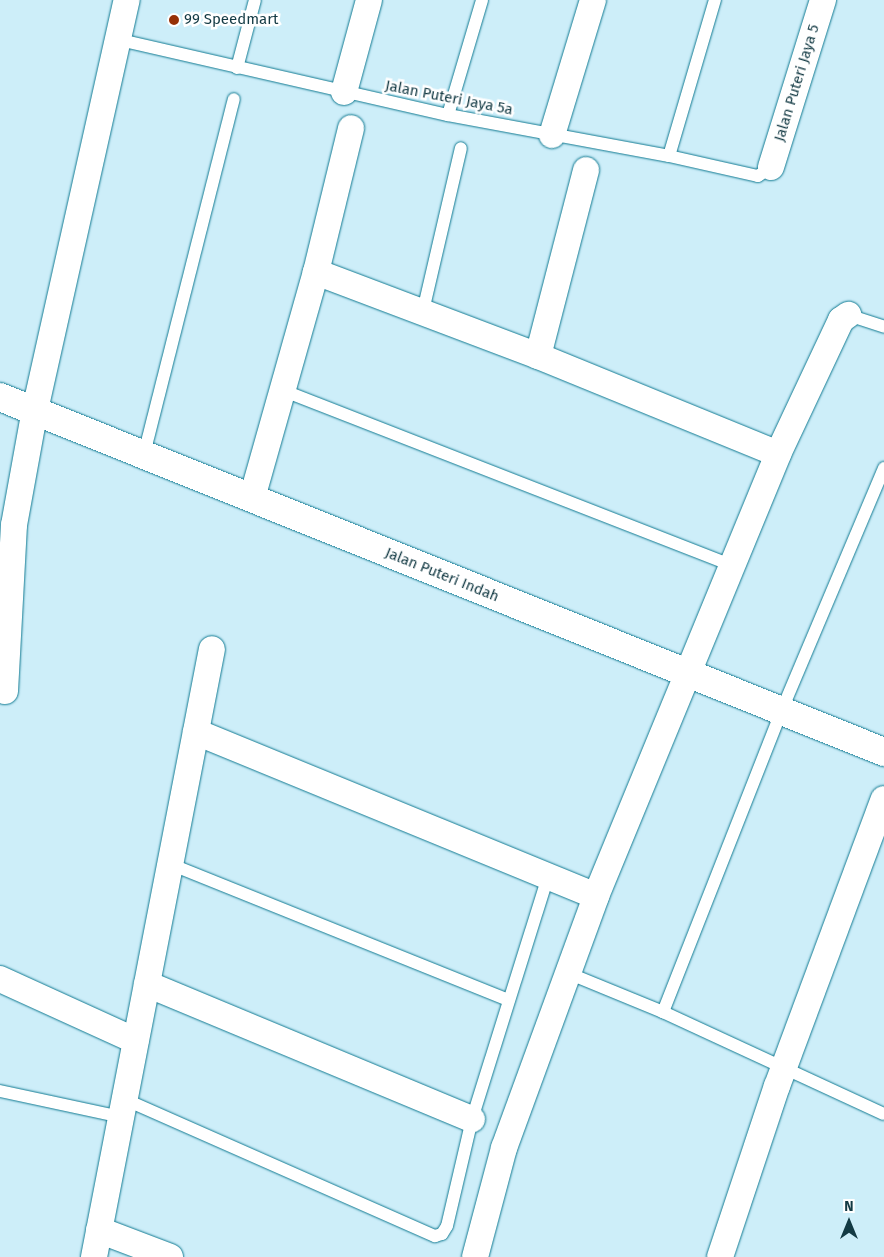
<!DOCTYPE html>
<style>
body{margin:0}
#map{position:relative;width:884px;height:1257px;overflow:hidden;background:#cdeef9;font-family:"Fira Sans",sans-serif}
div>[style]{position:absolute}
.roads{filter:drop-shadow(0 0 1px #117a92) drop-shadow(0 0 1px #117a92)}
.service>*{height:12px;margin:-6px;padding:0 6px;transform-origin:6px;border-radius:6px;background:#fff}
.minor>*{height:26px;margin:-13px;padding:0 13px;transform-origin:13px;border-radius:13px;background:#fff}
.tertiary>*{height:28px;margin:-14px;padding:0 14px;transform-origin:14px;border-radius:14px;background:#fff}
.dots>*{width:14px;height:14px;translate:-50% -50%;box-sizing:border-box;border:2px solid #fff;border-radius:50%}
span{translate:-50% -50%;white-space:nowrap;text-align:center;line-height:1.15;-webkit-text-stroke:5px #fff;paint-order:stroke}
.poi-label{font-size:15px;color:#133a44}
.left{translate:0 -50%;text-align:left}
.street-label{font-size:15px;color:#133a44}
.north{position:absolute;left:824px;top:1197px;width:50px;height:50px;-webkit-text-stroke:4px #fff;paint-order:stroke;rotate:0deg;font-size:14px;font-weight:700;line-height:20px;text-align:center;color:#133a44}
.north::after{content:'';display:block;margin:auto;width:18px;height:22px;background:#133a44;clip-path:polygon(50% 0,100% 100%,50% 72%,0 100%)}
</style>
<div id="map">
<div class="roads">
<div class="service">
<div style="left:120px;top:40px;width:336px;rotate:12.9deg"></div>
<div style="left:448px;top:115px;width:225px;rotate:10.5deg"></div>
<div style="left:669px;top:156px;width:91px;rotate:12.7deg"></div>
<div style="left:758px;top:176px;width:16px;rotate:-35deg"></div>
<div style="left:237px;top:68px;width:70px;rotate:-75.2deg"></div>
<div style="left:448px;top:115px;width:120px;rotate:-73.5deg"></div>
<div style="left:669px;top:156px;width:163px;rotate:-73.6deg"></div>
<div style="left:423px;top:311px;width:167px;rotate:-76.9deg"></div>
<div style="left:848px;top:315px;width:38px;rotate:18deg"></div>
<div style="left:282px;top:390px;width:482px;rotate:21.3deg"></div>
<div style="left:144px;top:454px;width:366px;rotate:-75.8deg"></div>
<div style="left:170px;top:864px;width:365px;rotate:21.9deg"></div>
<div style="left:568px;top:973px;width:103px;rotate:22.3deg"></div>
<div style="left:663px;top:1012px;width:243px;rotate:24.8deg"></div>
<div style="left:663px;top:1012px;width:322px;rotate:-68.5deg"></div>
<div style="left:781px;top:712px;width:265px;rotate:-67.1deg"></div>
<div style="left:0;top:1091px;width:124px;rotate:12.1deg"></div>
<div style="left:124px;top:1099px;width:340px;rotate:23.8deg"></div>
<div style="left:435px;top:1236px;width:7px;rotate:-16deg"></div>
<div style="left:442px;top:1234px;width:9px;rotate:-58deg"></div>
<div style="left:447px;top:1226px;width:110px;rotate:-76.8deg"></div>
<div style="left:472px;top:1119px;width:255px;rotate:-72.6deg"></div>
</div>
<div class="minor">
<div style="left:344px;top:92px;width:95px;rotate:-74.8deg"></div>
<div style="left:552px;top:135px;width:141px;rotate:-73.1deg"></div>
<div style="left:771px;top:167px;width:175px;rotate:-72.7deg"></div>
<div style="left:316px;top:272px;width:237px;rotate:20.7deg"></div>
<div style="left:538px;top:356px;width:259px;rotate:22.2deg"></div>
<div style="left:538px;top:356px;width:192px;rotate:-75.5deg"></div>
<div style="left:252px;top:498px;width:235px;rotate:-74.2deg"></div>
<div style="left:316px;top:272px;width:148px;rotate:-76.3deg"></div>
<div style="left:5px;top:691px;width:166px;rotate:-86.9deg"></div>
<div style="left:14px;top:525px;width:117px;rotate:-79.7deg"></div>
<div style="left:35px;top:410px;width:420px;rotate:-77.4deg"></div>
<div style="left:196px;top:732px;width:432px;rotate:22.3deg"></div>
<div style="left:0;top:979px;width:149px;rotate:24.5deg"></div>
<div style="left:147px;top:984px;width:352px;rotate:22.6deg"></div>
<div style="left:99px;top:1230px;width:76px;rotate:20.8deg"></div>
<div style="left:94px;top:1257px;width:619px;rotate:-79.02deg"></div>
<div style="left:475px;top:1257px;width:113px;rotate:-75.1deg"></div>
<div style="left:504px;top:1148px;width:268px;rotate:-69.9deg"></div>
<div style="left:596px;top:896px;width:478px;rotate:-67.6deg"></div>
<div style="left:778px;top:454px;width:148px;rotate:-64.8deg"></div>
<div style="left:841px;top:320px;width:9px;rotate:-36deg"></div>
<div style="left:720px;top:1257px;width:180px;rotate:-71.6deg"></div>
<div style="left:777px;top:1086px;width:306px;rotate:-69.6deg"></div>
</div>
<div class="tertiary">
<div style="left:0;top:397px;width:953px;rotate:21.88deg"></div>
</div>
</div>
<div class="dots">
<div style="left:174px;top:20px;background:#963006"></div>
</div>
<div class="poi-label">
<span class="left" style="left:184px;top:20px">99 Speedmart</span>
</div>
<div class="street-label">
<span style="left:797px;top:83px;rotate:-73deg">Jalan Puteri Jaya 5</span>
<span style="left:449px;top:98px;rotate:11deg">Jalan Puteri Jaya 5a</span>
<span style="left:442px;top:575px;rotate:22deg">Jalan Puteri Indah</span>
</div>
<div class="north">N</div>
</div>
